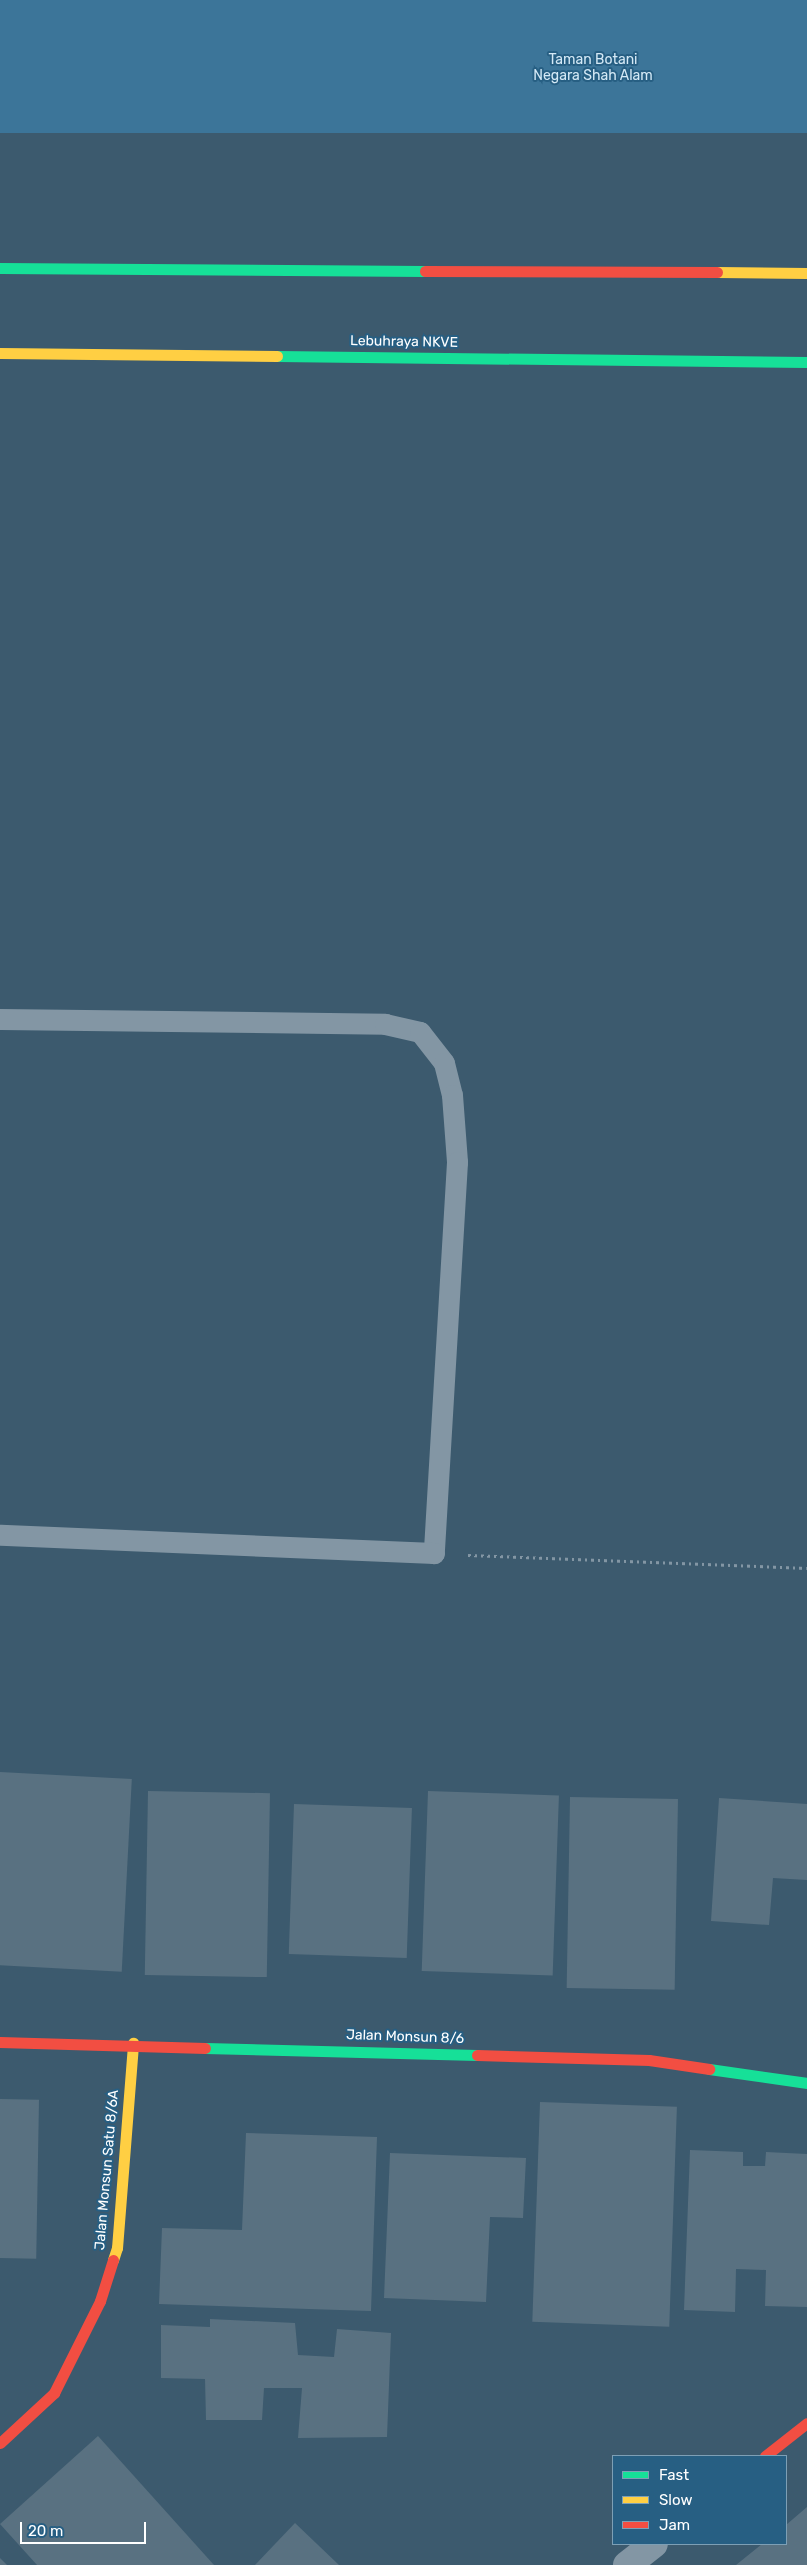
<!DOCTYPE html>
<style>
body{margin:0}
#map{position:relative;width:807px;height:2565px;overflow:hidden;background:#3c5a6e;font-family:Rubik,sans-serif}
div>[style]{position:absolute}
.green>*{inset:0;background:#3c7599;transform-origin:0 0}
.building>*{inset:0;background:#597181;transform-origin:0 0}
.path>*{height:3px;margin-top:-1.5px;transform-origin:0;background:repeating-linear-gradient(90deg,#8396a4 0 2.5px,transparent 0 6.5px)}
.lane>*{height:21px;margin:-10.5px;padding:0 10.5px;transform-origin:10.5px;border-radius:10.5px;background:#8396a4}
.street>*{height:28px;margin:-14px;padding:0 14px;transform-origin:14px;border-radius:14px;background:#8396a4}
.fast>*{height:11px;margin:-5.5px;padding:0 5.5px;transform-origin:5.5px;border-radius:5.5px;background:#16e098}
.slow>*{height:11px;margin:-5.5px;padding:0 5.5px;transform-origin:5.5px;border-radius:5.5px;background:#ffcf43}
.jam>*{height:11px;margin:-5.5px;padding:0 5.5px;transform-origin:5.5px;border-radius:5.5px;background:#f24e42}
span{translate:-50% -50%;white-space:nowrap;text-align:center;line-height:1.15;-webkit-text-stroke:4px #275f83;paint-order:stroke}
.park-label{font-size:14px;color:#d4e9f6}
.street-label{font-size:14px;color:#fff}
.legend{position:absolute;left:612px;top:2455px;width:175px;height:90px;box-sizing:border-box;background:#275f83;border:1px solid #7d9fb5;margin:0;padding:6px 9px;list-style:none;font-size:15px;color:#fff}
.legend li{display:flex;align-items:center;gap:10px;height:25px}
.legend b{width:25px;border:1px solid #7d9fb5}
.scale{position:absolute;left:20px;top:2522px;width:126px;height:22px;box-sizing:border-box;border:2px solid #fff;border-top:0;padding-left:6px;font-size:15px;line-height:18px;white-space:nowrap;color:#fff;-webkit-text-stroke:4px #275f83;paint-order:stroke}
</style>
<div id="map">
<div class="green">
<div style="left:0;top:0;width:807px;height:133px"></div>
</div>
<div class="building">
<div style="left:0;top:1772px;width:132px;height:193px;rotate:3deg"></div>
<div style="left:148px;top:1791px;width:122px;height:184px;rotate:1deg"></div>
<div style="left:428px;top:1791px;width:131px;height:180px;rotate:2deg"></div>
<div style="left:570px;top:1797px;width:108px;height:191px;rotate:1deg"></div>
<div style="clip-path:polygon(719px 1798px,807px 1804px,807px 1880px,773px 1878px,769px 1925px,711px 1921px)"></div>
<div style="left:294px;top:1804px;width:118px;height:150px;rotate:2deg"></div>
<div style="left:0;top:2099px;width:39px;height:159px;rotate:1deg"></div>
<div style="left:540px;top:2102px;width:137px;height:220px;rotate:2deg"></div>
<div style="clip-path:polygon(246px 2133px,377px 2137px,371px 2311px,159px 2304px,162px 2228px,242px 2230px)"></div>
<div style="clip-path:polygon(690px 2150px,743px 2152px,743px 2166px,765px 2166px,766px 2152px,807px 2154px,807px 2307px,765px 2306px,766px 2270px,736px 2269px,735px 2312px,684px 2310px)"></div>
<div style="clip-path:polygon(390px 2153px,526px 2158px,523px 2218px,490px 2217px,486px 2302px,384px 2298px)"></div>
<div style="clip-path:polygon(210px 2319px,295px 2323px,298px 2355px,334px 2357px,337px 2329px,391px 2333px,387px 2437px,298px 2438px,302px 2388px,264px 2388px,262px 2420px,206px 2420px,205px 2379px,161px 2378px,161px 2325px,210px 2327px)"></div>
<div style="clip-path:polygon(98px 2436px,214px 2565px,37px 2565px,0 2524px)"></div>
<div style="clip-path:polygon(807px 2507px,807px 2565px,736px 2565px,762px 2544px,786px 2544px,786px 2525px)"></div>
<div style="clip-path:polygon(295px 2523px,339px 2565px,255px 2565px)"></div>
<div style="clip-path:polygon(0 2558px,7px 2565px,0 2565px)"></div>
</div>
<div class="path">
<div style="left:468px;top:1555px;width:339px;rotate:2.2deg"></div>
</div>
<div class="lane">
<div style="left:0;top:1019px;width:385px;rotate:0.7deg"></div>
<div style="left:385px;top:1024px;width:36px;rotate:13deg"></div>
<div style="left:420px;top:1032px;width:39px;rotate:52deg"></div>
<div style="left:444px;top:1063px;width:33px;rotate:76deg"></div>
<div style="left:452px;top:1095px;width:67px;rotate:85.7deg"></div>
<div style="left:457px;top:1162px;width:392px;rotate:93.4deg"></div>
<div style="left:434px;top:1553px;width:434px;rotate:-177.6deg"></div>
</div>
<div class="street">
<div style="left:627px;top:2565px;width:34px;rotate:-38deg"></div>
</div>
<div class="fast">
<div style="left:0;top:268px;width:425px;rotate:0.4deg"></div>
<div style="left:277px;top:356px;width:530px;rotate:0.65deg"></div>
<div style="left:205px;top:2048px;width:272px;rotate:1.5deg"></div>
<div style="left:709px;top:2069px;width:99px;rotate:8.1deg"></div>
</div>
<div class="slow">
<div style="left:717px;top:272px;width:90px;rotate:0.6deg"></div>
<div style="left:0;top:353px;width:277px;rotate:0.6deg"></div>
<div style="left:113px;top:2260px;width:13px;rotate:-72deg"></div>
<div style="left:117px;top:2248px;width:206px;rotate:-85.5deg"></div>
</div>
<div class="jam">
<div style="left:425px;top:271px;width:292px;rotate:0.2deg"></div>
<div style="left:0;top:2042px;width:205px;rotate:1.7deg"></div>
<div style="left:477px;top:2055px;width:172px;rotate:1.7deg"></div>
<div style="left:649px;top:2060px;width:61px;rotate:8.5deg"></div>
<div style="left:0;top:2443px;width:74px;rotate:-42.8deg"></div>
<div style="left:54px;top:2393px;width:103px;rotate:-63.4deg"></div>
<div style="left:100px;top:2301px;width:43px;rotate:-72.4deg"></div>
<div style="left:765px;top:2456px;width:53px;rotate:-38.2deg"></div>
</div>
<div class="park-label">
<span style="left:593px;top:68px">Taman Botani<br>Negara Shah Alam</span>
</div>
<div class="street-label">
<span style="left:404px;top:342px;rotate:1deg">Lebuhraya NKVE</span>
<span style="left:405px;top:2037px;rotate:2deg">Jalan Monsun 8/6</span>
<span style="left:107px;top:2170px;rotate:-85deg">Jalan Monsun Satu 8/6A</span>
</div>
<ul class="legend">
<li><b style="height:6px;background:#16e098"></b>Fast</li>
<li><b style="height:6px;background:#ffcf43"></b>Slow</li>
<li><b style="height:6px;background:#f24e42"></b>Jam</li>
</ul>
<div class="scale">20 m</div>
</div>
